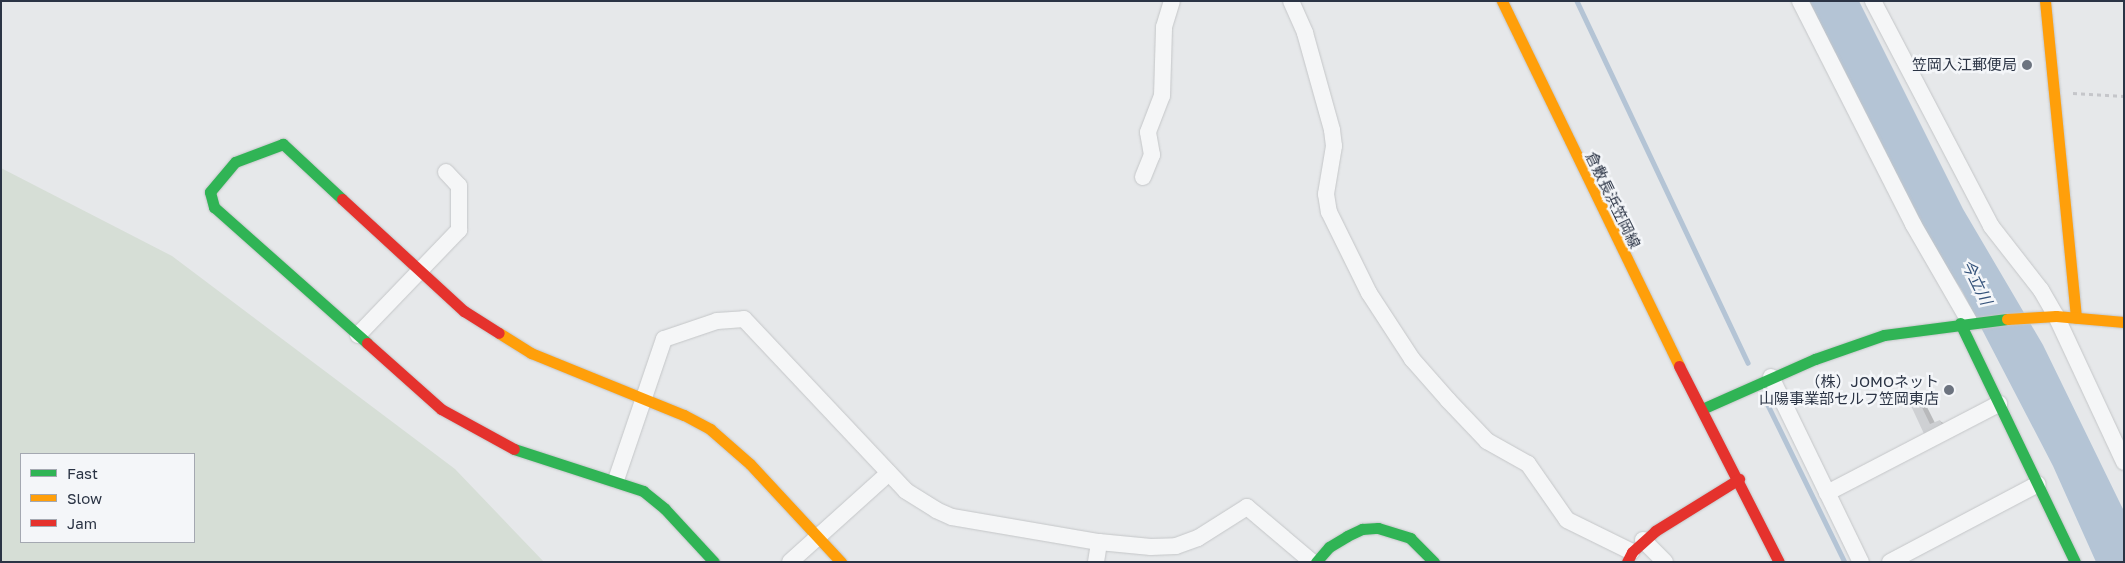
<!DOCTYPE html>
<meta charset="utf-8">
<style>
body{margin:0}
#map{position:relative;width:2125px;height:563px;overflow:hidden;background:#e6e8ea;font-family:"Golos Text","Noto Sans JP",sans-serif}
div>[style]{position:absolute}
.green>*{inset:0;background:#d6ded6}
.water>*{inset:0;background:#b4c4d5}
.shadow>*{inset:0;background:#0003}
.stream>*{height:4.5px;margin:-2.25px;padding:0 2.25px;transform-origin:2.25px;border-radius:2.25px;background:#b4c4d5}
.building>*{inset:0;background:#ced0d3}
.path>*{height:2.5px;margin-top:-1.25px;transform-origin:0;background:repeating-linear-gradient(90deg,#c5c6ca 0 4px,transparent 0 8px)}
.roads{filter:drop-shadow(0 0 1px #c4c6c8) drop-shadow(0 0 1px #c4c6c8)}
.street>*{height:16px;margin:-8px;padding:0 8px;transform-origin:8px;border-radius:8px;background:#f5f6f7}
.fast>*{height:11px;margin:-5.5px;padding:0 5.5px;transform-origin:5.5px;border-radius:5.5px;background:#30b455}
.slow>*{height:11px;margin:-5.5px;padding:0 5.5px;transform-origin:5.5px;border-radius:5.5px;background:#ff9f0a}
.jam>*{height:11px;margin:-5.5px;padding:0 5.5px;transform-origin:5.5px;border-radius:5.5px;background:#e5322d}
.dots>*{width:14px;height:14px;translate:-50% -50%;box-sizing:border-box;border:2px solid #f4f6f9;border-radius:50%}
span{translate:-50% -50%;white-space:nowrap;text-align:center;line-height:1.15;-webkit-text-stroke:5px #f4f6f9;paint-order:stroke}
.poi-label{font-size:15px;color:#2b3445}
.right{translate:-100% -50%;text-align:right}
.street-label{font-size:15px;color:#2b3445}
.water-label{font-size:16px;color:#34527a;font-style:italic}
.frame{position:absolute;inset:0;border:2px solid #2b3445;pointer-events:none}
.legend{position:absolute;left:20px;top:453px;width:175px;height:90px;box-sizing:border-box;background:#f4f6f9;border:1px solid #a4a8b1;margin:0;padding:6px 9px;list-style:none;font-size:15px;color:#2b3445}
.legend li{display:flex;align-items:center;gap:10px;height:25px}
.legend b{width:25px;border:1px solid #a4a8b1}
</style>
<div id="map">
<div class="green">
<div style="clip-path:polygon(evenodd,1px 168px,172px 256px,455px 469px,544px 562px,1px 562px,1px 168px,21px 454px,194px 454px,194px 542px,21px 542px,21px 454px)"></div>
</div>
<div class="water">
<div style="clip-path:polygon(1809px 1px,1859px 1px,1963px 209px,2043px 345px,2119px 501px,2124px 511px,2124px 562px,2096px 562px,2053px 466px,1962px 291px,1925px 234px)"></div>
</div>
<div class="shadow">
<div style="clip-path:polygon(1914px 392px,1922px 397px,1935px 423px,1940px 421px,1948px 426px,1935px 440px)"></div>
</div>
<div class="stream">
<div style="left:1577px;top:1px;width:400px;rotate:64.7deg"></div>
<div style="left:1766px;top:401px;width:179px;rotate:63.9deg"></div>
</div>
<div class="building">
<div style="clip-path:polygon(1914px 391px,1930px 424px,1940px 420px,1943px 427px,1925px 436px,1906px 395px)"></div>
</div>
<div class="path">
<div style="left:2073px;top:93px;width:51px;rotate:3.4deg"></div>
</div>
<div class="roads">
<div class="street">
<div style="left:1291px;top:1px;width:35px;rotate:66deg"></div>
<div style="left:1305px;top:33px;width:101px;rotate:74.4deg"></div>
<div style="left:1332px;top:130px;width:16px;rotate:83deg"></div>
<div style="left:1334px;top:146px;width:49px;rotate:99.5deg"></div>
<div style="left:1326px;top:194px;width:18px;rotate:81deg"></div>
<div style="left:1329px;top:212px;width:90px;rotate:63.7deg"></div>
<div style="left:1369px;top:293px;width:79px;rotate:56.9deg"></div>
<div style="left:1412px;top:359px;width:55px;rotate:48.7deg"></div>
<div style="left:1448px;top:400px;width:57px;rotate:46.4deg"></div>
<div style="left:1487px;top:441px;width:47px;rotate:29.3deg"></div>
<div style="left:1528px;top:464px;width:68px;rotate:55.1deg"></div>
<div style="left:1567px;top:520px;width:72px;rotate:26.2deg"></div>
<div style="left:1800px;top:1px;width:250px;rotate:63.1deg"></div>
<div style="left:1913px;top:224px;width:112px;rotate:60deg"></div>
<div style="left:1873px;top:1px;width:254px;rotate:62.3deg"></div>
<div style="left:1991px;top:226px;width:81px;rotate:52deg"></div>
<div style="left:2041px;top:290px;width:30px;rotate:60deg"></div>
<div style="left:2056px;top:316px;width:161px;rotate:65deg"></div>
<div style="left:1143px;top:177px;width:24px;rotate:-68deg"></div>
<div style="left:1152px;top:155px;width:23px;rotate:-100deg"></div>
<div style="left:1148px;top:132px;width:39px;rotate:-69deg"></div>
<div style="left:1162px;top:96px;width:69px;rotate:-88.3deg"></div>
<div style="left:1164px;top:27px;width:27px;rotate:-73deg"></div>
<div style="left:358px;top:335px;width:146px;rotate:-46.1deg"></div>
<div style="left:459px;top:230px;width:44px;rotate:-90deg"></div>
<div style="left:459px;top:186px;width:19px;rotate:-133deg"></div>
<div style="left:1771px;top:377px;width:206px;rotate:64.1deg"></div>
<div style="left:616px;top:480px;width:149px;rotate:-71.2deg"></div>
<div style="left:664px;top:339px;width:56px;rotate:-18.8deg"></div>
<div style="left:717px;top:321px;width:27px;rotate:-4deg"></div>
<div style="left:744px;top:319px;width:236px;rotate:46.7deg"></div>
<div style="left:906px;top:491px;width:36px;rotate:32deg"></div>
<div style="left:936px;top:510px;width:17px;rotate:24deg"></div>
<div style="left:952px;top:517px;width:149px;rotate:9.7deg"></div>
<div style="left:1099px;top:542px;width:52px;rotate:5.5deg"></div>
<div style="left:1151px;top:547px;width:25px;rotate:-2deg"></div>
<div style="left:1176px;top:546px;width:23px;rotate:-20deg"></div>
<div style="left:1198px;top:538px;width:58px;rotate:-32.3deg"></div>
<div style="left:1247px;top:507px;width:85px;rotate:40.2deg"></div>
<div style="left:1827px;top:493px;width:194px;rotate:-27.4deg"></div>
<div style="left:1643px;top:540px;width:31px;rotate:45deg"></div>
<div style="left:790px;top:562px;width:133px;rotate:-42deg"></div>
<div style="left:1096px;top:562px;width:20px;rotate:-81deg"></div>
<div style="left:1890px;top:562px;width:167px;rotate:-27.8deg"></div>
</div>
<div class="fast">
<div style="left:342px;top:199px;width:81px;rotate:-137deg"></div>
<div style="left:283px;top:144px;width:51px;rotate:159.4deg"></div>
<div style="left:235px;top:162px;width:39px;rotate:130deg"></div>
<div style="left:210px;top:192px;width:16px;rotate:75deg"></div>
<div style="left:214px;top:207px;width:205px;rotate:41.6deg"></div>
<div style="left:1960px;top:323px;width:265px;rotate:64.3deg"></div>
<div style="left:1702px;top:409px;width:124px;rotate:-23.9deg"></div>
<div style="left:1815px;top:359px;width:73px;rotate:-19.2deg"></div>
<div style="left:1884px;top:335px;width:124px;rotate:-7.4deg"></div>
<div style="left:514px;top:449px;width:136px;rotate:18deg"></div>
<div style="left:643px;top:491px;width:28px;rotate:39deg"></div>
<div style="left:665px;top:509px;width:72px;rotate:47.2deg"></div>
<div style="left:1316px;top:562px;width:20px;rotate:-49deg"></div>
<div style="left:1329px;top:547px;width:21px;rotate:-31deg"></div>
<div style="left:1347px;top:536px;width:17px;rotate:-25deg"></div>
<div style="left:1362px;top:529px;width:16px;rotate:-4deg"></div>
<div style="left:1378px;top:528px;width:34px;rotate:17deg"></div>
<div style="left:1410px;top:538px;width:34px;rotate:45deg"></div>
</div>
<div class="slow">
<div style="left:1502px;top:1px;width:406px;rotate:64.1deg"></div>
<div style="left:2045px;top:1px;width:318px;rotate:84.4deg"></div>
<div style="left:2007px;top:319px;width:49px;rotate:-3.5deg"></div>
<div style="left:2056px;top:316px;width:68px;rotate:5deg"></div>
<div style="left:499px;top:333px;width:38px;rotate:32deg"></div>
<div style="left:531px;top:353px;width:165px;rotate:22.1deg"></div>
<div style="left:684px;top:415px;width:30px;rotate:28deg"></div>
<div style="left:710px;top:429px;width:53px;rotate:41.2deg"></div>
<div style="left:750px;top:464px;width:134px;rotate:47.1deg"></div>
</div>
<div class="jam">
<div style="left:342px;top:199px;width:166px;rotate:42.6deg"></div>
<div style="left:464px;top:311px;width:41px;rotate:32.2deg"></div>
<div style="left:367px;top:343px;width:99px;rotate:41.7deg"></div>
<div style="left:441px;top:409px;width:83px;rotate:28.7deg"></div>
<div style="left:1679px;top:366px;width:220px;rotate:63deg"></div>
<div style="left:1627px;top:562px;width:11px;rotate:-63deg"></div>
<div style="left:1632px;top:552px;width:31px;rotate:-42deg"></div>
<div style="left:1655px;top:531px;width:99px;rotate:-31.8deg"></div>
</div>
</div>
<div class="dots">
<div style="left:2027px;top:65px;background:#6c737f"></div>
<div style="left:1949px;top:390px;background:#6c737f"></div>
</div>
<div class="poi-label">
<span class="right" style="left:2017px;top:65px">笠岡入江郵便局</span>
<span class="right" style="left:1939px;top:390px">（株）JOMOネット<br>山陽事業部セルフ笠岡東店</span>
</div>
<div class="street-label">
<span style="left:1613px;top:200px;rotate:64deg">倉敷長浜笠岡線</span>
</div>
<div class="water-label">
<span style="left:1977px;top:282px;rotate:64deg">今立川</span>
</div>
<div class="frame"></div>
<ul class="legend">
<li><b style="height:6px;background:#30b455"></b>Fast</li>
<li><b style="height:6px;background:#ff9f0a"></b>Slow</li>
<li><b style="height:6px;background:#e5322d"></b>Jam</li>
</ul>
</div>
